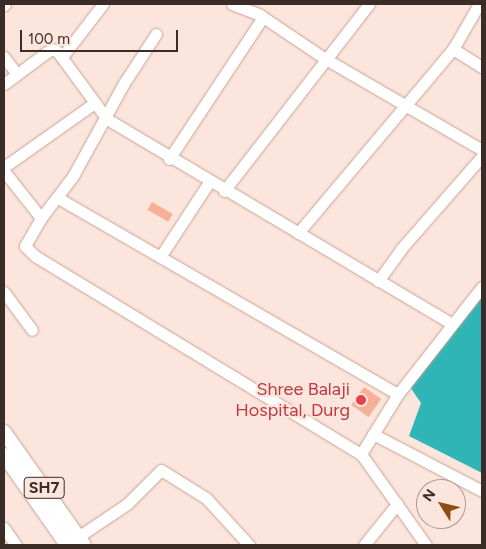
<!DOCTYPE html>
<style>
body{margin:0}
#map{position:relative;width:486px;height:549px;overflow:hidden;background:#fce5dc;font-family:Figtree,sans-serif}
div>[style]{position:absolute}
.water>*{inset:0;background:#30b5b6}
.building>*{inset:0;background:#f5b097;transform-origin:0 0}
.roads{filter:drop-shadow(0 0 1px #c7a395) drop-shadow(0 0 1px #c7a395)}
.minor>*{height:11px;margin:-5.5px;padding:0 5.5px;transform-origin:5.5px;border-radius:5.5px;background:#fff}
.major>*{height:14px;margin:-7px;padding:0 7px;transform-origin:7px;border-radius:7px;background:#fff}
.dots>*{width:14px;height:14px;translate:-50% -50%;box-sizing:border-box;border:2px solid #fce5dc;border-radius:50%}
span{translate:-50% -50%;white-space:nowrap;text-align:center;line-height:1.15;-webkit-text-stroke:4.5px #fce5dc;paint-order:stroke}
.shield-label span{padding:1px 4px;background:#fce5dc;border:1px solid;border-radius:4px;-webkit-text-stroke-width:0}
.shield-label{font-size:16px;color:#3b2c27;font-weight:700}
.health-label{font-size:18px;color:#be3a42}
.right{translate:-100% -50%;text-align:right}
.frame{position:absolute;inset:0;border:5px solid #3b2c27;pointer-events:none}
.north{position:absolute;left:416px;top:479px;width:50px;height:50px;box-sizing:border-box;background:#fce5dc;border:1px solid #af9b94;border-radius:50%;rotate:306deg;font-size:14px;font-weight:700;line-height:20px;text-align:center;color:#3b2c27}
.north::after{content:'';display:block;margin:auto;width:18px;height:22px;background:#8c4e10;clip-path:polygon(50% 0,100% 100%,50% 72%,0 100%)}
.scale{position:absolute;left:20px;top:30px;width:158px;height:22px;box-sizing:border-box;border:2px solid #3b2c27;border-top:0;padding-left:6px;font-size:15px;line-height:18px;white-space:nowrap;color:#3b2c27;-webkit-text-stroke:4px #fce5dc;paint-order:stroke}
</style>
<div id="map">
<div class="water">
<div style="clip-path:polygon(482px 295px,482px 473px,409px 436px,421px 403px,410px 387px)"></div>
</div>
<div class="building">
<div style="left:152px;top:202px;width:24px;height:9px;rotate:30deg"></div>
<div style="left:364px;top:387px;width:21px;height:22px;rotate:35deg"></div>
</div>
<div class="roads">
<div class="minor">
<div style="left:232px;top:4px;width:30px;rotate:21deg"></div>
<div style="left:260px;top:15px;width:77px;rotate:33.9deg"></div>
<div style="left:324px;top:58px;width:183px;rotate:30.2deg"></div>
<div style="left:4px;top:5px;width:1px;rotate:-45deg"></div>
<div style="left:156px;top:34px;width:59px;rotate:123.1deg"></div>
<div style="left:124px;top:83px;width:106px;rotate:118.7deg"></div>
<div style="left:73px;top:176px;width:53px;rotate:127.3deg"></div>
<div style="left:41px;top:218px;width:32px;rotate:120deg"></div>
<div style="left:25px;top:246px;width:14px;rotate:45deg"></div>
<div style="left:35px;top:256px;width:381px;rotate:31.3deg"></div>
<div style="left:361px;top:454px;width:112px;rotate:54.5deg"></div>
<div style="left:453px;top:49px;width:34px;rotate:32deg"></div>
<div style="left:4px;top:57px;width:21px;rotate:53deg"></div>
<div style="left:62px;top:57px;width:67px;rotate:-52.3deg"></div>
<div style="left:4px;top:84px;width:54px;rotate:-36.7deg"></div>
<div style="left:47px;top:52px;width:6px;rotate:-31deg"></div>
<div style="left:52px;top:49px;width:5px;rotate:22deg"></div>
<div style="left:57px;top:51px;width:84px;rotate:53.7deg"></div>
<div style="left:107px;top:119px;width:401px;rotate:30.7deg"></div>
<div style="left:169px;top:159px;width:170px;rotate:-56.5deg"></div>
<div style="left:4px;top:167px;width:109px;rotate:-35.3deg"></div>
<div style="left:4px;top:171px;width:60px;rotate:51.8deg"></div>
<div style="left:224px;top:191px;width:237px;rotate:-52.2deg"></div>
<div style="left:58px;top:198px;width:392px;rotate:30deg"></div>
<div style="left:298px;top:233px;width:241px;rotate:-49.9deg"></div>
<div style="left:453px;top:49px;width:52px;rotate:-60deg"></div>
<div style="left:160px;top:257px;width:90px;rotate:-56.8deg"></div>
<div style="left:378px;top:281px;width:39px;rotate:-54deg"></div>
<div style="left:401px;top:249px;width:123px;rotate:-48.9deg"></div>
<div style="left:4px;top:292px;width:47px;rotate:53.6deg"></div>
<div style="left:373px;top:434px;width:123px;rotate:27.6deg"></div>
<div style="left:361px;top:454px;width:70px;rotate:-58.3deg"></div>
<div style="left:398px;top:394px;width:136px;rotate:-51.9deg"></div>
<div style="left:4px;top:528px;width:21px;rotate:55deg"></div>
<div style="left:72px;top:541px;width:66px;rotate:-33.9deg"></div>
<div style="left:127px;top:504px;width:48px;rotate:-45deg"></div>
<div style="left:161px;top:470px;width:53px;rotate:31.9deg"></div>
<div style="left:206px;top:498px;width:64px;rotate:47.5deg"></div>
<div style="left:364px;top:545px;width:53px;rotate:-51.2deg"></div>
</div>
<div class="major">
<div style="left:4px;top:432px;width:138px;rotate:54.7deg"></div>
<div style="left:4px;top:455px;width:110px;rotate:55deg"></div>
</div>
</div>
<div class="dots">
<div style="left:361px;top:400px;background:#e0444e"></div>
</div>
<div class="shield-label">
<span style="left:44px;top:488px">SH7</span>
</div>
<div class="health-label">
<span class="right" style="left:350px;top:400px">Shree Balaji<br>Hospital, Durg</span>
</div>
<div class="frame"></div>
<div class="north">N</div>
<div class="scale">100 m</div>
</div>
